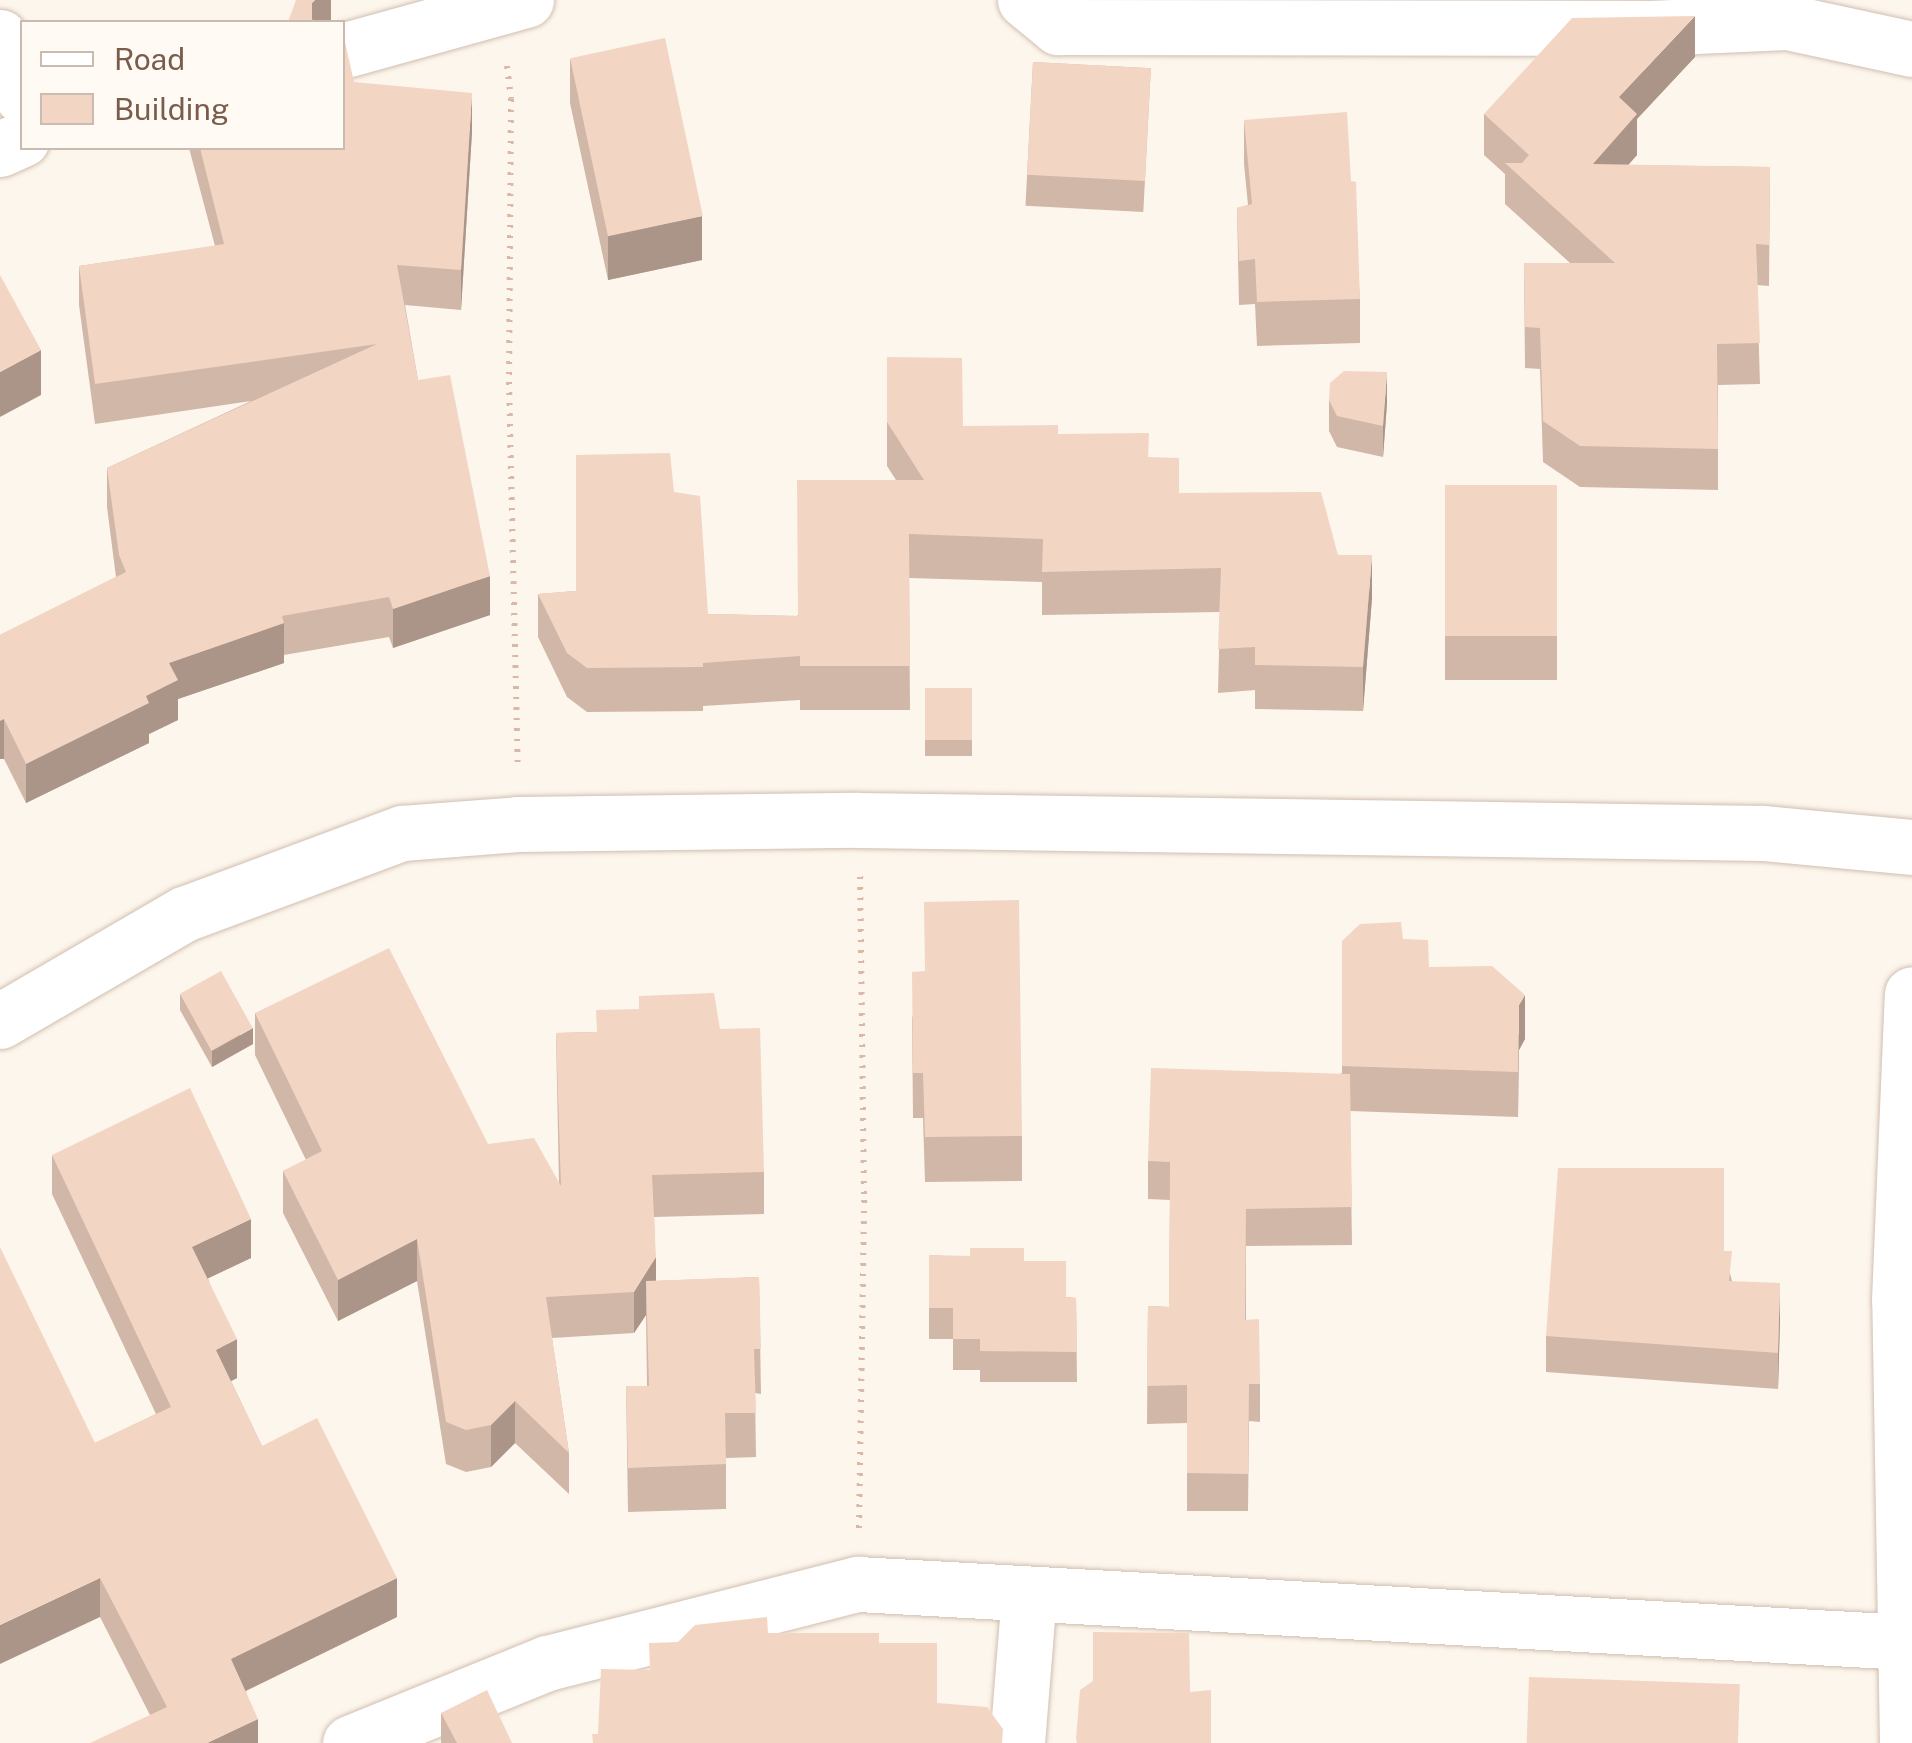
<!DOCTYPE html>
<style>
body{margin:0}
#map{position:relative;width:1912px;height:1743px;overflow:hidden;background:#fdf6ec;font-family:"Public Sans",sans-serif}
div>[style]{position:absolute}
.path>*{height:6px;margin-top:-3px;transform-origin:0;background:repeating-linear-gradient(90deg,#d9b8a5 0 2.5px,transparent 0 10.5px)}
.roads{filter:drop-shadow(0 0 2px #d1beb0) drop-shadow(0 0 2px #d1beb0)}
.street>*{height:55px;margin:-27.5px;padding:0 27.5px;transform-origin:27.5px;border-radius:27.5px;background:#fff}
.wall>*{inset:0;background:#d1b7a8;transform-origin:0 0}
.shaded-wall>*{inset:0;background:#aa9588;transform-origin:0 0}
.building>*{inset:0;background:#f3d5c3;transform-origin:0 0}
span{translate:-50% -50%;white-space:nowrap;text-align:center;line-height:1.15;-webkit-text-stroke:10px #fffaf3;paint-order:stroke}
.legend{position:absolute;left:20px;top:20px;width:325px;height:130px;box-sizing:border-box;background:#fffaf3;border:2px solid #cabbb1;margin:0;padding:12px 18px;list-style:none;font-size:30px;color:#7a5c4d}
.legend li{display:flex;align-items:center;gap:20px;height:50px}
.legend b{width:50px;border:2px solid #cabbb1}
</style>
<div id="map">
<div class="path">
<div style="left:507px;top:66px;width:33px;rotate:83deg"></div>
<div style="left:511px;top:99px;width:283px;rotate:90.4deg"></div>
<div style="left:509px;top:382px;width:386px;rotate:88.7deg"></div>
<div style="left:859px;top:1528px;width:334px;rotate:-89.1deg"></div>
<div style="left:864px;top:1194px;width:319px;rotate:-90.7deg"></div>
</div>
<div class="roads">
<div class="street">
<div style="left:1025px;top:0;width:43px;rotate:39.3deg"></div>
<div style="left:1058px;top:27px;width:593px;rotate:0.1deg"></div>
<div style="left:1651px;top:28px;width:136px;rotate:-2.5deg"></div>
<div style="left:1787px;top:22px;width:128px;rotate:12.2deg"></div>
<div style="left:0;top:37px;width:63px;rotate:69.6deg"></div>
<div style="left:342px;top:51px;width:191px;rotate:-15.5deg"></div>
<div style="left:0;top:149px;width:24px;rotate:-24deg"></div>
<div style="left:0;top:1021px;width:213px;rotate:-30.2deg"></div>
<div style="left:184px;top:914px;width:233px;rotate:-20.4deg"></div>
<div style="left:402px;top:833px;width:116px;rotate:-4.4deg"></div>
<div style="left:518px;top:824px;width:339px;rotate:-0.7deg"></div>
<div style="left:857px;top:820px;width:906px;rotate:0.82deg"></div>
<div style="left:1763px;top:833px;width:150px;rotate:5.4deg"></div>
<div style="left:350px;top:1743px;width:213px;rotate:-22.1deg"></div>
<div style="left:547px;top:1663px;width:321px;rotate:-14.3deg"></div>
<div style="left:858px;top:1584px;width:1050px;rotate:3.17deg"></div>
<div style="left:1017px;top:1743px;width:148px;rotate:-85.4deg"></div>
<div style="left:1907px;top:1743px;width:443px;rotate:-91deg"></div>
<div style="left:1899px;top:1300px;width:306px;rotate:-87.6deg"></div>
</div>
</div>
<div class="wall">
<div style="clip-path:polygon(1695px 57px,1637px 119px,1637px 155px,1628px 165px,1770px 167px,1769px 286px,1757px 285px,1760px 384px,1718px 385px,1718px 490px,1580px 487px,1543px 462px,1540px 369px,1525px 368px,1524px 263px,1570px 263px,1505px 204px,1505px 174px,1484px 155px,1484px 114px)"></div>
<div style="clip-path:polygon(570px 59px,702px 260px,608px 280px,570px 103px)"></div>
<div style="left:1033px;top:62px;width:118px;height:144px;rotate:3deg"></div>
<div style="clip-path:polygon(354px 82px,472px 132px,461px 310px,405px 305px,418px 380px,490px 615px,393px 648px,389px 637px,284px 655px,284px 663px,178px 699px,178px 720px,149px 734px,149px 743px,26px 803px,4px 759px,0 635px,116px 577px,107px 507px,107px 468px,251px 401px,95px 424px,79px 305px,79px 266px,215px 246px,189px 148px,342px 148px)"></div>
<div style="clip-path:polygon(1244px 120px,1351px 181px,1360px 299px,1360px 343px,1257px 346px,1255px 304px,1239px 305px,1237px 208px,1248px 205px,1244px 164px)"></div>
<div style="clip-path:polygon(887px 357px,963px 426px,1058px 434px,1149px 457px,1179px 493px,1338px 555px,1372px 598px,1363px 711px,1255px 709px,1255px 690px,1218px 693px,1220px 612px,1042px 615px,1042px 582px,909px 578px,910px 710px,800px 710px,800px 700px,703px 706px,703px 711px,587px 712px,567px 697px,538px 637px,538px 594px,576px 591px,674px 492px,708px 614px,797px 616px,896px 480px,887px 466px)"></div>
<div style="clip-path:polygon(1329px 400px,1387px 403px,1383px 457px,1337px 447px,1329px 431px)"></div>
<div style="left:1557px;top:485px;width:195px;height:112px;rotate:90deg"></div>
<div style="left:925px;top:688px;width:47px;height:68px"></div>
<div style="clip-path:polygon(1403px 939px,1429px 967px,1525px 1039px,1519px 1050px,1518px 1117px,1350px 1111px,1352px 1245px,1246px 1246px,1246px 1320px,1260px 1384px,1260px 1422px,1249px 1421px,1248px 1511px,1187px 1511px,1187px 1423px,1147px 1424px,1148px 1306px,1169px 1307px,1170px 1200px,1148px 1199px,1148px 1161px,1342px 1073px,1342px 941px)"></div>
<div style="clip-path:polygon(180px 994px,253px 1044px,212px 1067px,180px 1010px)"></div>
<div style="clip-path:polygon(255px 1013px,559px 1184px,556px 1033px,720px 1029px,764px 1172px,764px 1214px,654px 1217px,656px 1281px,759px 1277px,761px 1394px,755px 1393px,756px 1457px,726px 1458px,726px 1509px,628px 1512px,626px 1386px,647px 1386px,646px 1315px,634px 1333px,552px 1338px,569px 1453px,569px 1494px,515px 1443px,491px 1467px,466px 1472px,446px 1464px,417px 1281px,338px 1321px,283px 1213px,283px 1171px,306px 1160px,255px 1055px)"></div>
<div style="clip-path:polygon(912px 1016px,1022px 1136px,1022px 1181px,925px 1182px,923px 1118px,913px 1118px)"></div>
<div style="clip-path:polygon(52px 1155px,251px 1258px,208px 1278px,237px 1378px,231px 1381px,262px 1446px,397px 1617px,246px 1691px,258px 1743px,150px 1715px,100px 1617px,95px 1443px,156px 1414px,52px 1194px)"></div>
<div style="clip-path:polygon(1724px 1251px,1732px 1281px,1780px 1320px,1778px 1389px,1546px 1372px,1546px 1336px)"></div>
<div style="clip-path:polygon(929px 1255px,1024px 1261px,1066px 1297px,1076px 1298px,1077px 1382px,980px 1382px,980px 1370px,953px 1370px,953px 1339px,929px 1339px)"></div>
<div style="clip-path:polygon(441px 1713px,512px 1743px,441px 1743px)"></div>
</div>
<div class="shaded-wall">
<div style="clip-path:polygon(315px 0,331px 0,331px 22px,312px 22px,312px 3px)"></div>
<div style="clip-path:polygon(1695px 16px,1695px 57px,1637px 119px,1637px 155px,1593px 205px,1593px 164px,1619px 97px)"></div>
<div style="clip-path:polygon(472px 93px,472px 132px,461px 310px,461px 270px)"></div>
<div style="clip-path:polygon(702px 216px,702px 260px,608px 280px,608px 235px)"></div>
<div style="clip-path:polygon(41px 350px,41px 395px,0 417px,0 372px)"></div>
<div style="clip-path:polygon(1387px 372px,1387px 403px,1383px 457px,1383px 426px)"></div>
<div style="clip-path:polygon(1372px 555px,1372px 598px,1363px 711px,1363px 667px)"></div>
<div style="clip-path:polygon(490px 576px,490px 615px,393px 648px,393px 609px)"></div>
<div style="clip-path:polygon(284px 623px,284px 663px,178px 699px,178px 720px,149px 734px,149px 743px,26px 803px,26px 764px,146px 696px,169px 663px)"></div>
<div style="left:4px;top:719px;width:40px;height:4px;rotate:90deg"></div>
<div style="clip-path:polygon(1525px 995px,1525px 1039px,1519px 1050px,1518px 1117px,1519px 1005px)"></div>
<div style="clip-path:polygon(253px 1028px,253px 1044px,212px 1067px,212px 1051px)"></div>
<div style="clip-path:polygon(251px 1219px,251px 1258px,192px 1286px,192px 1247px)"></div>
<div style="clip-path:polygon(417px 1239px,417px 1281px,338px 1321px,338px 1280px)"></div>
<div style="clip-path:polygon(656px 1257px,656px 1299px,646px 1281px,646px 1315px,634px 1333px,634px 1292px)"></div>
<div style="clip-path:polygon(1780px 1283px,1780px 1320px,1778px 1389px,1778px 1353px)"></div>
<div style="clip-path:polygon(237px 1339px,237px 1378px,216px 1389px,216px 1350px)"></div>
<div style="clip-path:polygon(515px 1401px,515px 1443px,491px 1467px,491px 1425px)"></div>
<div style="clip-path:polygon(100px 1578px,100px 1617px,0 1664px,0 1625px)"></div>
<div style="clip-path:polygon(397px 1578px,397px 1617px,231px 1698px,231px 1659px)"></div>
<div style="clip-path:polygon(258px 1719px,258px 1743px,207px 1743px)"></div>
</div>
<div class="building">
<div style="clip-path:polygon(296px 0,315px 0,312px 3px,312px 19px,314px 22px,288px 22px)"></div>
<div style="clip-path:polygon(1695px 16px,1619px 97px,1637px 114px,1593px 164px,1770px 167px,1769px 245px,1756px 244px,1760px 343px,1717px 344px,1718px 449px,1580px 446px,1543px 421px,1540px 328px,1525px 327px,1524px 263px,1615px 263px,1505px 163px,1522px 163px,1529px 155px,1484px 114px,1572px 18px)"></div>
<div style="left:665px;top:38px;width:182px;height:97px;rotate:78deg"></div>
<div style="clip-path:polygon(342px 41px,345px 42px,354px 82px,472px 93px,461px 270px,397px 265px,418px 380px,450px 375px,490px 576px,393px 609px,389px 597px,282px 616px,284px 623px,169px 663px,178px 680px,146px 696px,149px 703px,26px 764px,4px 719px,0 721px,0 635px,126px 572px,119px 555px,107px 468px,377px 344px,95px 384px,79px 266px,224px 244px,200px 148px,342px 148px)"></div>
<div style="left:1033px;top:62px;width:118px;height:113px;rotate:3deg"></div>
<div style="clip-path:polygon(1347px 112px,1351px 181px,1356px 182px,1360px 299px,1257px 302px,1255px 259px,1239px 261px,1237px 208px,1252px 204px,1244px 120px)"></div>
<div style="clip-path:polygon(0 275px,41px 350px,0 372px)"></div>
<div style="clip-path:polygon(887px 357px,962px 358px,963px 426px,1058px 425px,1058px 434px,1149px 433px,1148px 457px,1179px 458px,1179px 493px,1321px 492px,1338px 555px,1372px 555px,1363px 667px,1255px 665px,1255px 647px,1218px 649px,1221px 568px,1042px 572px,1043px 539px,909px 534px,910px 666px,800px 666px,800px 656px,703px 663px,703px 667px,587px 668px,567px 653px,538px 594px,576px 591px,576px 455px,670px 453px,674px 492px,700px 496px,708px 614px,798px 616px,797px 480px,924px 480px,887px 422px)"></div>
<div style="clip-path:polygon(1344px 371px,1387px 372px,1383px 426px,1337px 416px,1329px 400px,1330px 383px)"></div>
<div style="left:1557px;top:485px;width:151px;height:112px;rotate:90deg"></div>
<div style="left:925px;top:688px;width:47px;height:52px"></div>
<div style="clip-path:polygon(1019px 900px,1022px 1136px,925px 1137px,923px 1073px,913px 1073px,912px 972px,925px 971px,924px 902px)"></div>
<div style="clip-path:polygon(1401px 922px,1403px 939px,1428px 940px,1429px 967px,1492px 966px,1525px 995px,1519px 1005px,1518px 1072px,1342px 1066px,1342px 941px,1360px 924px)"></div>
<div style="clip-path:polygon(389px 948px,488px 1144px,534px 1138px,561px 1186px,556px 1033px,597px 1032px,596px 1010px,639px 1009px,639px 996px,714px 993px,720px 1029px,760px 1028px,764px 1172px,652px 1175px,656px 1257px,634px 1292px,546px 1297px,569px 1453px,515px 1401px,491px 1425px,466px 1430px,446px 1422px,417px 1239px,338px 1280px,283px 1171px,322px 1151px,255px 1013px)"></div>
<div style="left:221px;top:971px;width:65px;height:47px;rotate:61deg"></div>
<div style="clip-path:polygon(1151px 1068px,1350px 1074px,1352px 1207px,1246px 1209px,1245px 1320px,1259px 1319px,1260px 1384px,1249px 1384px,1248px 1474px,1187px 1473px,1187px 1385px,1147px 1386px,1148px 1306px,1169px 1307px,1170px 1162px,1148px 1161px)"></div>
<div style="clip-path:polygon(190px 1088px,251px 1219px,192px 1247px,237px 1339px,216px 1350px,262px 1446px,317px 1418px,397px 1578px,231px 1659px,258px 1719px,207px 1743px,90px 1743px,167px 1707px,100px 1578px,0 1625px,0 1247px,95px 1443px,171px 1407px,52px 1155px)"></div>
<div style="clip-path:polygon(1558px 1168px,1724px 1168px,1724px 1251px,1732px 1251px,1729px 1281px,1780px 1283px,1778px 1353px,1546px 1336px)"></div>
<div style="clip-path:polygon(970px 1248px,1024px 1248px,1024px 1261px,1066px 1261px,1066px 1297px,1076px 1298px,1077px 1352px,980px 1351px,980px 1339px,953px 1339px,953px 1308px,929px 1308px,929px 1255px,970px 1256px)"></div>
<div style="clip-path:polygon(759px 1277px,761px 1349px,754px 1349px,756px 1413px,725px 1413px,726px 1464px,628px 1468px,626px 1386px,649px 1386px,646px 1281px)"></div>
<div style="clip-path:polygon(767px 1617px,768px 1633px,879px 1633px,879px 1643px,937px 1643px,937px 1703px,987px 1707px,1003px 1729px,1002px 1743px,593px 1743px,592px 1734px,598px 1734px,601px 1669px,650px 1670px,649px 1643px,678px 1642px,695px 1625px)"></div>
<div style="clip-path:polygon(1093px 1632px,1189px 1633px,1190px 1692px,1211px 1690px,1211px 1743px,1077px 1743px,1076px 1738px,1080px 1690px,1093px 1681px)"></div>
<div style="left:1529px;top:1677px;width:211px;height:66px;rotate:2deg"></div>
<div style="clip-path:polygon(487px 1690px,512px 1743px,457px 1743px,441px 1713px)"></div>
</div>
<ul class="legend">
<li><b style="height:12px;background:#fff"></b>Road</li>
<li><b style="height:28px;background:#f3d5c3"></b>Building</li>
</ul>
</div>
